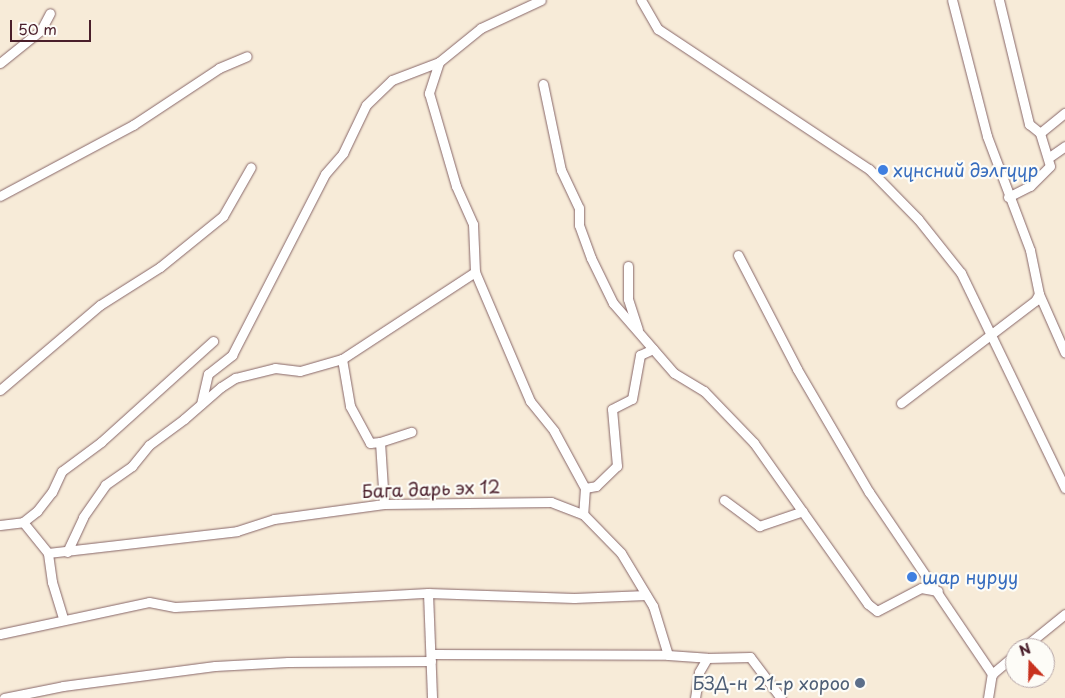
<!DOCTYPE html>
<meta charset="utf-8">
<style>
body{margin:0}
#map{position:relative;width:1065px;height:698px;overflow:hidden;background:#f7ebd8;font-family:"Playpen Sans",sans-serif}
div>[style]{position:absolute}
.roads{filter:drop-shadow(0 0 1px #876668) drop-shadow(0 0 1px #876668)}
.street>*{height:9px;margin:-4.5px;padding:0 4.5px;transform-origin:4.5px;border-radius:4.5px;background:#fff}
.dots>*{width:14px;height:14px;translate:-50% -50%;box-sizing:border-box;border:2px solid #fdfcf7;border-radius:50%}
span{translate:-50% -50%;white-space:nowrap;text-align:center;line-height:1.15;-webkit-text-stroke:4.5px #fdfcf7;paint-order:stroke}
.shop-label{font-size:18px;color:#366cbe}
.left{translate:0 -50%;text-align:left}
.street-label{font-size:18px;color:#4a1f2b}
.service-label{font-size:18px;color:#4e5e75}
.right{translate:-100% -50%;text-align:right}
.north{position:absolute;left:1005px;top:638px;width:50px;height:50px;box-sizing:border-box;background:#fdfcf7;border:1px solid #b5a4a5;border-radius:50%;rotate:339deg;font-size:14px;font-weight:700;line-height:20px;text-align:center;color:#4a1f2b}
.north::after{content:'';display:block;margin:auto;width:18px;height:22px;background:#c8321e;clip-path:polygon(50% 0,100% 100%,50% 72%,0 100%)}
.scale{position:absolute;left:10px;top:20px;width:81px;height:22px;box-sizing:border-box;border:2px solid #4a1f2b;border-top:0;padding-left:6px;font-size:15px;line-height:18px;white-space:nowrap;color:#4a1f2b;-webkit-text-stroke:4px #fdfcf7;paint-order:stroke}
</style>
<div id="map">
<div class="roads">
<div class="street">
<div style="left:641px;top:0;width:34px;rotate:60deg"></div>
<div style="left:658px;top:29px;width:253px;rotate:33.6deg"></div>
<div style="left:869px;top:169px;width:70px;rotate:45.6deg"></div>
<div style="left:918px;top:219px;width:69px;rotate:51.5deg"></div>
<div style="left:961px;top:273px;width:239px;rotate:64.2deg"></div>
<div style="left:999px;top:0;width:128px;rotate:76.4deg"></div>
<div style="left:1029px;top:124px;width:14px;rotate:39deg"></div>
<div style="left:439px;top:62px;width:33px;rotate:108deg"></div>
<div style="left:429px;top:93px;width:97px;rotate:73.8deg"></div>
<div style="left:456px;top:186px;width:42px;rotate:65.9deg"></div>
<div style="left:473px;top:224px;width:48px;rotate:87.6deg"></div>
<div style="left:475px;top:272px;width:140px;rotate:66.9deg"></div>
<div style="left:530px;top:401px;width:38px;rotate:51deg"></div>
<div style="left:554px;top:431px;width:65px;rotate:61.5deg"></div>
<div style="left:585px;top:488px;width:26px;rotate:94deg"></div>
<div style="left:0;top:63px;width:53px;rotate:-38.8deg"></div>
<div style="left:41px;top:30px;width:19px;rotate:-62deg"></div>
<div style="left:543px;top:84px;width:88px;rotate:78.2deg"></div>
<div style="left:561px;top:170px;width:42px;rotate:64.7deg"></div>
<div style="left:579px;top:208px;width:17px;rotate:90deg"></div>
<div style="left:579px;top:225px;width:35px;rotate:70deg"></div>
<div style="left:591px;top:258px;width:50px;rotate:63.9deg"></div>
<div style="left:613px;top:303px;width:61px;rotate:49deg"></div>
<div style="left:1048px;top:158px;width:21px;rotate:-35deg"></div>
<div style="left:0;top:196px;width:151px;rotate:-28.1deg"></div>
<div style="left:133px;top:125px;width:103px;rotate:-33.5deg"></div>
<div style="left:219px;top:68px;width:30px;rotate:-23deg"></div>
<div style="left:1008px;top:197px;width:25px;rotate:-27deg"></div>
<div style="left:1030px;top:186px;width:28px;rotate:-45deg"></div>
<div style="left:1050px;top:166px;width:34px;rotate:-107deg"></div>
<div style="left:1040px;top:133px;width:32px;rotate:-39deg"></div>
<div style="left:738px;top:255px;width:128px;rotate:62.6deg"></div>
<div style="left:797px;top:369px;width:143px;rotate:59.7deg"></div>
<div style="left:869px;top:492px;width:220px;rotate:55.9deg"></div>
<div style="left:628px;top:266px;width:33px;rotate:90deg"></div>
<div style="left:628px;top:299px;width:32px;rotate:72deg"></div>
<div style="left:1039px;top:294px;width:64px;rotate:66.2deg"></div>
<div style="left:342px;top:359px;width:48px;rotate:80.3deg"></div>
<div style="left:350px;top:406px;width:42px;rotate:61.6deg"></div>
<div style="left:370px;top:443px;width:10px;rotate:-6deg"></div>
<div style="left:380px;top:442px;width:62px;rotate:86.3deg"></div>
<div style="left:0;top:390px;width:131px;rotate:-40.4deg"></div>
<div style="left:100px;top:305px;width:71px;rotate:-32.3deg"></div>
<div style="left:160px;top:267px;width:81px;rotate:-39deg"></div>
<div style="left:223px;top:216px;width:56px;rotate:-60.3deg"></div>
<div style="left:901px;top:403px;width:168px;rotate:-37.3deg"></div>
<div style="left:1035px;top:301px;width:8px;rotate:-60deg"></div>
<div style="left:1039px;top:294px;width:45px;rotate:-101.6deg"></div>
<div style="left:1030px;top:250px;width:122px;rotate:-110.7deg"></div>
<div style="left:987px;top:136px;width:140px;rotate:-104.4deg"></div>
<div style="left:201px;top:404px;width:31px;rotate:-77deg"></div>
<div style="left:208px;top:374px;width:31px;rotate:-38deg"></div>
<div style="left:232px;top:355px;width:203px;rotate:-62.8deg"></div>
<div style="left:325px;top:174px;width:28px;rotate:-49deg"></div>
<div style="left:343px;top:153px;width:53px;rotate:-64.4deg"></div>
<div style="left:366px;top:105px;width:36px;rotate:-44deg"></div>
<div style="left:392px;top:80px;width:50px;rotate:-21deg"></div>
<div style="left:439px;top:62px;width:54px;rotate:-39deg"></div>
<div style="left:481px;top:28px;width:66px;rotate:-25deg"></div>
<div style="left:380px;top:442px;width:33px;rotate:-18deg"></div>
<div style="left:585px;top:488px;width:11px;rotate:-10deg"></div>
<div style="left:596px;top:486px;width:29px;rotate:-44deg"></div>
<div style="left:617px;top:466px;width:57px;rotate:-95deg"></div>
<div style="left:612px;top:409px;width:22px;rotate:-27deg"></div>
<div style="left:632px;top:399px;width:45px;rotate:-79.7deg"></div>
<div style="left:640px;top:355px;width:14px;rotate:-25deg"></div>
<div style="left:653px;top:349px;width:32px;rotate:49deg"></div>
<div style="left:674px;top:373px;width:35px;rotate:31deg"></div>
<div style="left:704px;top:391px;width:72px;rotate:46.1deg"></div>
<div style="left:754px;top:443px;width:197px;rotate:54.7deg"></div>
<div style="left:868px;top:604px;width:11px;rotate:38deg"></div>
<div style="left:877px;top:611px;width:50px;rotate:-27.6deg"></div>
<div style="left:921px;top:588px;width:17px;rotate:10deg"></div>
<div style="left:724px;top:500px;width:44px;rotate:36.6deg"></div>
<div style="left:759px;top:526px;width:46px;rotate:-18.8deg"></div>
<div style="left:23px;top:522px;width:40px;rotate:51deg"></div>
<div style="left:0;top:525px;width:23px;rotate:-7deg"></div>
<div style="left:23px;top:522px;width:18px;rotate:-38deg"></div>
<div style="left:37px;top:511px;width:24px;rotate:-52deg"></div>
<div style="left:52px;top:492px;width:23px;rotate:-65deg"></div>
<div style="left:62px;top:471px;width:49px;rotate:-36.6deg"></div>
<div style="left:101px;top:442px;width:151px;rotate:-42deg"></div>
<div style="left:67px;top:552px;width:38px;rotate:-65deg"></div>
<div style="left:83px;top:517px;width:39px;rotate:-55deg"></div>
<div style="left:105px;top:485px;width:33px;rotate:-35deg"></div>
<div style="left:132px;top:466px;width:27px;rotate:-51deg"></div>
<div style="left:149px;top:445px;width:44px;rotate:-36.6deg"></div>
<div style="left:184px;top:419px;width:49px;rotate:-40.9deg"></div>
<div style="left:221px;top:387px;width:17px;rotate:-33deg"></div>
<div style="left:235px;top:378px;width:41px;rotate:-14deg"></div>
<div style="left:275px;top:368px;width:25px;rotate:7deg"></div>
<div style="left:300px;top:371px;width:44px;rotate:-15.9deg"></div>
<div style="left:342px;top:359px;width:159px;rotate:-33.2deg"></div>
<div style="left:428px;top:593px;width:105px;rotate:87.8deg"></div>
<div style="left:63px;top:618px;width:38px;rotate:-107deg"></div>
<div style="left:52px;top:582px;width:29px;rotate:-98deg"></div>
<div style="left:48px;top:553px;width:190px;rotate:-6.6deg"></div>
<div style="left:237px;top:531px;width:39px;rotate:-18deg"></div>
<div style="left:274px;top:519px;width:111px;rotate:-7.8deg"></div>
<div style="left:384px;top:504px;width:167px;rotate:-0.7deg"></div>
<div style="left:551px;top:502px;width:34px;rotate:21deg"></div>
<div style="left:583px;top:514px;width:54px;rotate:45.7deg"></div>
<div style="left:621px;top:553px;width:62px;rotate:58.9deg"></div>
<div style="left:653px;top:606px;width:51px;rotate:73deg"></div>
<div style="left:668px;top:655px;width:39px;rotate:4deg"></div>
<div style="left:707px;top:658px;width:43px;rotate:-1.3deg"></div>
<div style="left:750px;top:657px;width:51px;rotate:52.9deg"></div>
<div style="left:0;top:634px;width:152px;rotate:-12.1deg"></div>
<div style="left:149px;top:602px;width:26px;rotate:11deg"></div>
<div style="left:175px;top:607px;width:253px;rotate:-3.2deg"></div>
<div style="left:428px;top:593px;width:146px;rotate:2deg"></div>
<div style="left:574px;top:598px;width:72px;rotate:-2.4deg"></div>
<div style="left:1023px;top:648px;width:54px;rotate:-39deg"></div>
<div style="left:432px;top:654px;width:236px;rotate:0.2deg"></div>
<div style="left:4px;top:698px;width:60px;rotate:-11.5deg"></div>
<div style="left:63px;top:686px;width:153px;rotate:-7.5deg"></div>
<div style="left:215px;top:666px;width:73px;rotate:-3.1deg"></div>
<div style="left:288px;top:662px;width:143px;rotate:-0.4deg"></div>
<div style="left:695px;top:698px;width:26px;rotate:-81deg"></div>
<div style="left:699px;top:672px;width:16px;rotate:-60deg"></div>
<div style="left:988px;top:698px;width:24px;rotate:-81deg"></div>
<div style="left:992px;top:674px;width:30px;rotate:-40deg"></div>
</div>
</div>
<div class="dots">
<div style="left:883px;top:170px;background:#3f7fe0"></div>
<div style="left:912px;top:577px;background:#3f7fe0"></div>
<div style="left:860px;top:683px;background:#5c6f8a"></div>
</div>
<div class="shop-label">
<span class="left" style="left:893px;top:170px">хүнсний дэлгүүр</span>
<span class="left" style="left:922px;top:577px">шар нуруу</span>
</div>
<div class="street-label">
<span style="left:431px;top:489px;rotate:-2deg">Бага дарь эх 12</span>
</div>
<div class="service-label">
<span class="right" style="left:850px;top:683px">БЗД-н 21-р хороо</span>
</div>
<div class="north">N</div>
<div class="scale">50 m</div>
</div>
